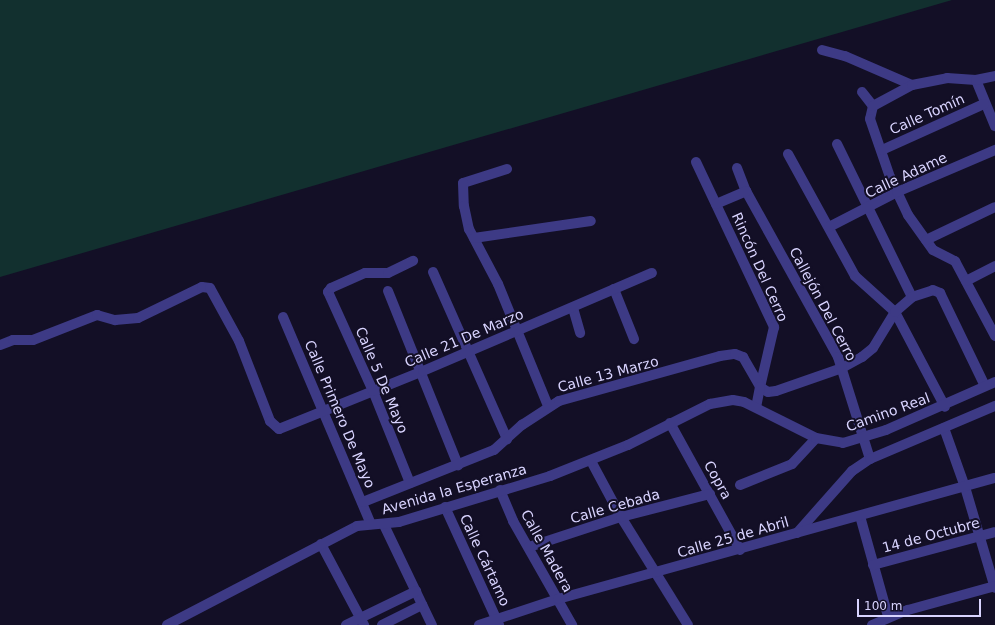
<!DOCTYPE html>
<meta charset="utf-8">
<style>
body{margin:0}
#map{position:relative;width:995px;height:625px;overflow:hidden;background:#130f26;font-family:"DejaVu Sans",sans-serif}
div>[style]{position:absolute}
.green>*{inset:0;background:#12302f}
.minor>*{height:10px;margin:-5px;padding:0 5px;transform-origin:5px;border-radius:5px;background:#3d3a85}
span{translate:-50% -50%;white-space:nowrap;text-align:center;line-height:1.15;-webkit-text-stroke:4px #130f26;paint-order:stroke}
.street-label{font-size:14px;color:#d9d4ff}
.scale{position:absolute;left:857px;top:599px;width:124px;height:18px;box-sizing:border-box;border:2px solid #d9d4ff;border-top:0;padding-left:5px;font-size:12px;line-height:14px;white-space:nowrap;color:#d9d4ff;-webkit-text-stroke:3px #130f26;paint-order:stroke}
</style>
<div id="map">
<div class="green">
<div style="clip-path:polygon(0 0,952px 0,0 277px)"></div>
</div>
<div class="minor">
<div style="left:822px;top:50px;width:24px;rotate:15deg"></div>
<div style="left:845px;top:56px;width:73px;rotate:23.4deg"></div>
<div style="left:976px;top:80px;width:50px;rotate:67.6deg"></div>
<div style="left:862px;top:92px;width:18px;rotate:52deg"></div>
<div style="left:873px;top:106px;width:13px;rotate:103deg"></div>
<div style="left:870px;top:119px;width:61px;rotate:71deg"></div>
<div style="left:890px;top:177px;width:42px;rotate:64.7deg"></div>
<div style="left:908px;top:215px;width:43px;rotate:54.5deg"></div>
<div style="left:933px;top:250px;width:25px;rotate:27deg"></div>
<div style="left:955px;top:261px;width:85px;rotate:61.9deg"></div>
<div style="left:873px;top:106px;width:44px;rotate:-28.3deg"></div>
<div style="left:912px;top:85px;width:36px;rotate:-11deg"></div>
<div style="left:947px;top:78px;width:29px;rotate:4deg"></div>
<div style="left:976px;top:80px;width:19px;rotate:-12deg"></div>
<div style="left:837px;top:144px;width:170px;rotate:63.9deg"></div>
<div style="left:882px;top:150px;width:112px;rotate:-24.3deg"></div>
<div style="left:788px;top:154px;width:139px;rotate:61.2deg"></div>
<div style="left:855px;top:276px;width:54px;rotate:42deg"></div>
<div style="left:895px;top:312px;width:107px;rotate:62.2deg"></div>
<div style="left:696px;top:162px;width:183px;rotate:64.7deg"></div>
<div style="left:774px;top:327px;width:62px;rotate:103.1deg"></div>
<div style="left:760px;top:387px;width:9px;rotate:32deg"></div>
<div style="left:768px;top:392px;width:8px;rotate:-7deg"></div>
<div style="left:776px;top:391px;width:70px;rotate:-19.2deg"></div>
<div style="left:842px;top:368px;width:23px;rotate:-29deg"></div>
<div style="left:862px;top:357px;width:14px;rotate:-39deg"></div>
<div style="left:873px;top:348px;width:42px;rotate:-58.6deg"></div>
<div style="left:895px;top:312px;width:23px;rotate:-41deg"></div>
<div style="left:912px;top:297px;width:22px;rotate:-18deg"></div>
<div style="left:933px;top:290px;width:8px;rotate:23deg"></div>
<div style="left:940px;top:293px;width:103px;rotate:64.2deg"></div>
<div style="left:737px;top:168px;width:25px;rotate:69deg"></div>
<div style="left:746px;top:191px;width:190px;rotate:61deg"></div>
<div style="left:838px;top:357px;width:107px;rotate:72.6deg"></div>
<div style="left:507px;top:169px;width:46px;rotate:162.3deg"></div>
<div style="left:463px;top:183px;width:23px;rotate:88deg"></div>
<div style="left:464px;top:206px;width:24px;rotate:78deg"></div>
<div style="left:469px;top:229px;width:62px;rotate:62.2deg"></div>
<div style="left:498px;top:284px;width:132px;rotate:67.7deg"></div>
<div style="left:716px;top:204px;width:33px;rotate:-23deg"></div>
<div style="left:829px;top:227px;width:76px;rotate:-27.2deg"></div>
<div style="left:897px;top:192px;width:107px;rotate:-23.2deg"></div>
<div style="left:474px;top:238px;width:118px;rotate:-8.3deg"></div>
<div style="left:926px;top:240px;width:76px;rotate:-25.6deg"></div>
<div style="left:433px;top:272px;width:183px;rotate:66.1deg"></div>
<div style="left:966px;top:281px;width:33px;rotate:-27deg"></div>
<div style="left:614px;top:289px;width:54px;rotate:68.2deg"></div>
<div style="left:388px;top:291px;width:188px;rotate:68.1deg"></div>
<div style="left:573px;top:308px;width:26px;rotate:74deg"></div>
<div style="left:283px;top:317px;width:225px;rotate:67deg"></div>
<div style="left:0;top:345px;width:14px;rotate:-21deg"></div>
<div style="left:13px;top:340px;width:20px"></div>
<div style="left:33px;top:340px;width:69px;rotate:-21.3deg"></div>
<div style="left:97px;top:315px;width:19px;rotate:16deg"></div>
<div style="left:115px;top:320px;width:23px;rotate:-5deg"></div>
<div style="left:138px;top:318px;width:71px;rotate:-25.8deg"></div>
<div style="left:202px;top:287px;width:8px;rotate:7deg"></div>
<div style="left:210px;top:288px;width:60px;rotate:61.3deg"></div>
<div style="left:239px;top:341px;width:86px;rotate:68.8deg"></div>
<div style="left:270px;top:421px;width:12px;rotate:42deg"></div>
<div style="left:279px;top:429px;width:155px;rotate:-21.9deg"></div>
<div style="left:423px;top:371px;width:249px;rotate:-23.2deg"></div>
<div style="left:670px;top:423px;width:145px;rotate:61.1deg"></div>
<div style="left:944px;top:428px;width:63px;rotate:70.4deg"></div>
<div style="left:965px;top:487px;width:105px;rotate:73.5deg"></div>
<div style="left:591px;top:461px;width:64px;rotate:61.8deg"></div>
<div style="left:621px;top:517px;width:127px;rotate:58.2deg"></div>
<div style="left:410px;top:483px;width:99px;rotate:-111.9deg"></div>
<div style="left:373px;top:391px;width:109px;rotate:-114.4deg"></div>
<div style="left:328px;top:292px;width:5px;rotate:-53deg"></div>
<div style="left:331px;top:288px;width:37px;rotate:-24deg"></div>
<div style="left:365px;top:273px;width:23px"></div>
<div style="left:388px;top:273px;width:28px;rotate:-26deg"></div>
<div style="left:740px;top:485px;width:56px;rotate:-22deg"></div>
<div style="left:792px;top:464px;width:35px;rotate:-47deg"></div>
<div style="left:500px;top:490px;width:34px;rotate:67deg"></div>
<div style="left:513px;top:521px;width:120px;rotate:60.4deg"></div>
<div style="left:363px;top:502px;width:141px;rotate:-21.7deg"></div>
<div style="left:494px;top:450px;width:38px;rotate:-42deg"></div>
<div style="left:522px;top:425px;width:44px;rotate:-33deg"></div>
<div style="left:559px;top:401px;width:167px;rotate:-15.6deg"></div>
<div style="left:720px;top:356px;width:15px;rotate:-8deg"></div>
<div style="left:735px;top:354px;width:9px;rotate:21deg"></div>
<div style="left:743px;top:357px;width:34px;rotate:60deg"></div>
<div style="left:760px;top:387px;width:20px;rotate:101deg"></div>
<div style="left:445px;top:507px;width:130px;rotate:65.4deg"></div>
<div style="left:860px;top:516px;width:104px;rotate:74.4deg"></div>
<div style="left:384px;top:525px;width:111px;rotate:64.4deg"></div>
<div style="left:797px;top:533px;width:83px;rotate:-48.4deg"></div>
<div style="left:852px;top:471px;width:22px;rotate:-34deg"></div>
<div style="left:870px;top:459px;width:136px;rotate:-23deg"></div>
<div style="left:321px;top:544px;width:92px;rotate:62deg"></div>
<div style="left:529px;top:547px;width:97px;rotate:-18.1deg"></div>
<div style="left:621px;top:517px;width:92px;rotate:-14.5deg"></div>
<div style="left:873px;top:565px;width:126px;rotate:-15.1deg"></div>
<div style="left:167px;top:625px;width:214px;rotate:-27.5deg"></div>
<div style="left:357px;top:526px;width:42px;rotate:-5.4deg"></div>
<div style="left:399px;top:522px;width:158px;rotate:-16.9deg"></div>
<div style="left:550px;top:476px;width:84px;rotate:-21.7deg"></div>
<div style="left:628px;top:445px;width:92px;rotate:-26.6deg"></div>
<div style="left:710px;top:404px;width:23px;rotate:-10deg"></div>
<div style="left:733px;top:400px;width:11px;rotate:10deg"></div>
<div style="left:744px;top:402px;width:80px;rotate:26.6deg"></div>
<div style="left:816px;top:438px;width:27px;rotate:10deg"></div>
<div style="left:843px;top:443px;width:45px;rotate:-16.8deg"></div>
<div style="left:886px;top:430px;width:119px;rotate:-23.8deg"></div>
<div style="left:346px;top:625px;width:78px;rotate:-25.9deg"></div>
<div style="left:382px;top:625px;width:45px;rotate:-26.6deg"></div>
<div style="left:479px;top:625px;width:83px;rotate:-18.2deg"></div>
<div style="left:558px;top:599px;width:453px;rotate:-15.5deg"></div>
<div style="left:872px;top:625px;width:39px;rotate:-23deg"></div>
<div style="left:908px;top:610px;width:90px;rotate:-15.4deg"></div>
</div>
<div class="street-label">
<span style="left:927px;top:114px;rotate:-24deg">Calle Tomín</span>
<span style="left:906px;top:175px;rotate:-25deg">Calle Adame</span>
<span style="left:760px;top:267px;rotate:66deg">Rincón Del Cerro</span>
<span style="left:823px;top:304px;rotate:62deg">Callejón Del Cerro</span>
<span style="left:464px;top:338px;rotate:-23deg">Calle 21 De Marzo</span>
<span style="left:608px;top:374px;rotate:-15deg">Calle 13 Marzo</span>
<span style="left:382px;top:380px;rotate:67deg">Calle 5 De Mayo</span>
<span style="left:888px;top:412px;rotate:-20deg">Camino Real</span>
<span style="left:340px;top:414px;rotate:67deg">Calle Primero De Mayo</span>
<span style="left:718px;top:480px;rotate:61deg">Copra</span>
<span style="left:454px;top:489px;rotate:-16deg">Avenida la Esperanza</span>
<span style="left:615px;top:506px;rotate:-16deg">Calle Cebada</span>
<span style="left:931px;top:535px;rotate:-15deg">14 de Octubre</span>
<span style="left:733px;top:537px;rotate:-16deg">Calle 25 de Abril</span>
<span style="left:547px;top:551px;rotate:61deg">Calle Madera</span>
<span style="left:485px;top:560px;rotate:65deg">Calle Cártamo</span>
</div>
<div class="scale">100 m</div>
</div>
